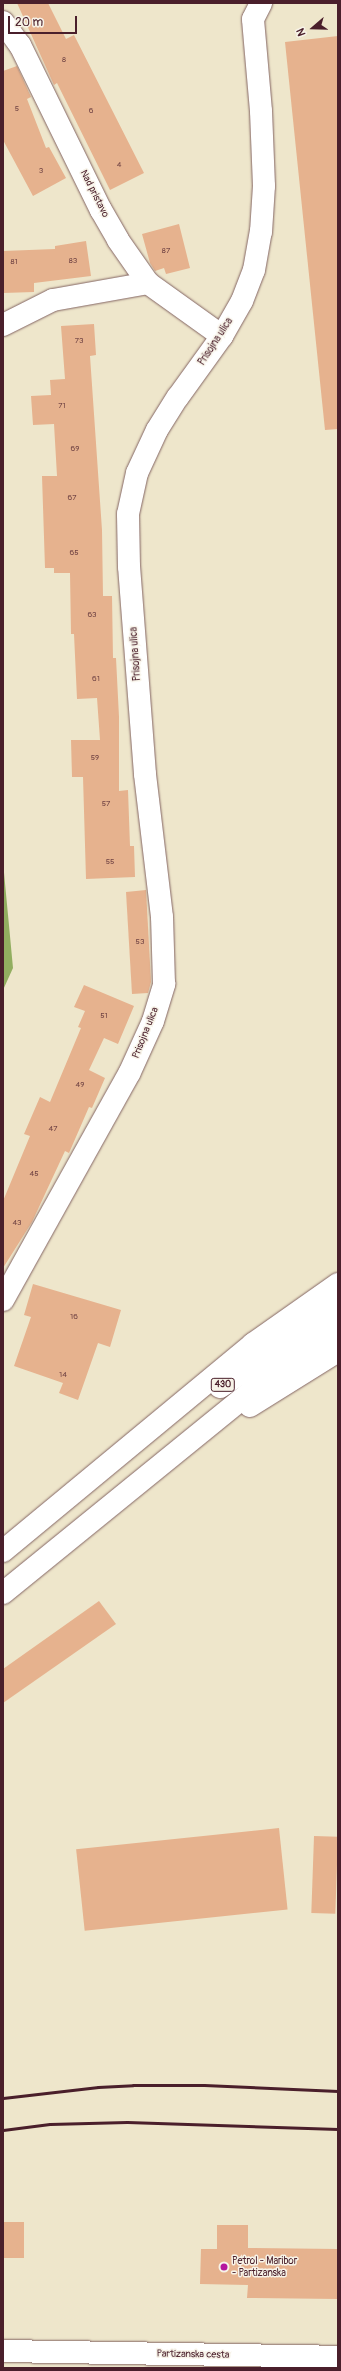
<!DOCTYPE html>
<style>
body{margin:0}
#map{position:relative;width:341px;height:2371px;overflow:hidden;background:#eee6cb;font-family:Pangolin,sans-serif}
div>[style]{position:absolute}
.forest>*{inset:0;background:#92ae60}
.building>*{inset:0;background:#e6b28e;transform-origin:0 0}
.roads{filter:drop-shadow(0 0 1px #836563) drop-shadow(0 0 1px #836563)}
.minor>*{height:22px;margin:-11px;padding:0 11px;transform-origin:11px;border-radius:11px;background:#fff}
.highway>*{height:22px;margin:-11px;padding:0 11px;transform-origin:11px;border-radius:11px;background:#fff}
.rail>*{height:3px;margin:-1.5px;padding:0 1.5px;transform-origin:1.5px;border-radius:1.5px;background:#4a1f2b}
.dots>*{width:11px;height:11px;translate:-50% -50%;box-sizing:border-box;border:2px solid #f7f3e8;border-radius:50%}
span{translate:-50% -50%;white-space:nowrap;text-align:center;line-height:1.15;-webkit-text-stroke:3px #f7f3e8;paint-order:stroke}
.number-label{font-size:8px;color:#714444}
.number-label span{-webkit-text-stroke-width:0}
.shield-label span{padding:1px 3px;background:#f7f3e8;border:1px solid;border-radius:3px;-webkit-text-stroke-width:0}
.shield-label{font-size:9px;color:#4a1f2b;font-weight:700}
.street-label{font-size:10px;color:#4a1f2b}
.poi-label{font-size:10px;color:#4a1f2b}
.left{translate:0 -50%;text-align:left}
.frame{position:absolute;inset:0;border:4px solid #4a1f2b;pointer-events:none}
.north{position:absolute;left:293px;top:8px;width:40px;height:40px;-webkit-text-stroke:3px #f7f3e8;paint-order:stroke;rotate:250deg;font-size:11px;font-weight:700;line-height:16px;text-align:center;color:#4a1f2b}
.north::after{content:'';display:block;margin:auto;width:14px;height:18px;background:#4a1f2b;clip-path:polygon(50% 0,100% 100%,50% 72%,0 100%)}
.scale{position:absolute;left:8px;top:16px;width:69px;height:18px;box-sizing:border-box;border:2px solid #4a1f2b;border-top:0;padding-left:5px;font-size:12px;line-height:14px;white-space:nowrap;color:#4a1f2b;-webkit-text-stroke:3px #f7f3e8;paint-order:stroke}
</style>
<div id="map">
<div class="forest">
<div style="clip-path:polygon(3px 862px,13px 968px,3px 990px)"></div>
</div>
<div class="building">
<div style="clip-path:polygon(17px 3px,48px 3px,66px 39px,74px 35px,144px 173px,110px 190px,57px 83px,54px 85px)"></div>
<div style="clip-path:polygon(338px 36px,338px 429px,325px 430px,285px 42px)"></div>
<div style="clip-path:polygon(17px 66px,31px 97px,27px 99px,46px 148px,49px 147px,66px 178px,33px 196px,3px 140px,3px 71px)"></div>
<div style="clip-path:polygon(179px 224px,190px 268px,166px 274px,164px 268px,155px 271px,150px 263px,142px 234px)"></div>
<div style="clip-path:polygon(86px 241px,91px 276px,34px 283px,34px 292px,3px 293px,3px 251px,55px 249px,55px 246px)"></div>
<div style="clip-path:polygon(94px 324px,96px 355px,90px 356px,102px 530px,103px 596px,112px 596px,113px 658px,116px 658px,119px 717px,119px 791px,128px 790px,130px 846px,134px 846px,135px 877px,86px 879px,83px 777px,72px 777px,71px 740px,100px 740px,97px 698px,77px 699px,74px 634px,71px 634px,70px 573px,54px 573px,54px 568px,45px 568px,42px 476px,57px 476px,54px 424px,33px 425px,31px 396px,51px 395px,50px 380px,65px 379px,61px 326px)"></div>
<div style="clip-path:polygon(146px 890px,151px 982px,148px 993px,132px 994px,126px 892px)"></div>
<div style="clip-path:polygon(84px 985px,134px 1006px,118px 1044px,104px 1038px,89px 1070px,105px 1078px,92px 1108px,89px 1107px,69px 1153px,65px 1151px,32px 1222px,3px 1268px,3px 1201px,30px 1136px,24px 1134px,40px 1097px,50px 1102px,81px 1028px,78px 1027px,85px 1011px,74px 1007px)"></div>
<div style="clip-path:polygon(33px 1284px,121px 1310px,110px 1347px,98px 1343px,78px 1400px,59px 1393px,63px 1383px,14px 1366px,31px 1317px,24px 1315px)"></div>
<div style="clip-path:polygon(99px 1601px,116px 1624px,3px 1703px,3px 1669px)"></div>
<div style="left:279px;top:1828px;width:82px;height:204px;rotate:84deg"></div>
<div style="left:314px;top:1836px;width:24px;height:77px;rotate:2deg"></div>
<div style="left:3px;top:2222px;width:21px;height:36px"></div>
<div style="clip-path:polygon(217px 2225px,248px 2225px,248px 2248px,338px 2249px,338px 2299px,247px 2298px,248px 2285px,200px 2284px,201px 2249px,217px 2249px)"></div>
</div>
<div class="roads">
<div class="minor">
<div style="left:3px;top:22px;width:29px;rotate:54deg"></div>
<div style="left:20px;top:45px;width:184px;rotate:63.9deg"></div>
<div style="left:101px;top:210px;width:34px;rotate:60deg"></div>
<div style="left:118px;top:240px;width:52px;rotate:55.1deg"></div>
<div style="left:148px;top:283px;width:91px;rotate:35.6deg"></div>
<div style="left:3px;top:325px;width:56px;rotate:-26.6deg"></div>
<div style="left:53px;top:300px;width:97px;rotate:-10.1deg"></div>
<div style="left:3px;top:1300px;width:259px;rotate:-60.9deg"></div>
<div style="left:129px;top:1074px;width:58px;rotate:-65.6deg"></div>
<div style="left:153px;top:1021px;width:39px;rotate:-73deg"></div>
<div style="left:164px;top:984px;width:67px;rotate:-91.7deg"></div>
<div style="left:162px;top:917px;width:144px;rotate:-96.8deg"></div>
<div style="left:145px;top:774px;width:208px;rotate:-94.4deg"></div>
<div style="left:129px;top:567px;width:53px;rotate:-91.1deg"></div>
<div style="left:128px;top:514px;width:42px;rotate:-77.6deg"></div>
<div style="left:137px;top:473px;width:47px;rotate:-65.1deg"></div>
<div style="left:157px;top:430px;width:39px;rotate:-58deg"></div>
<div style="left:178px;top:397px;width:75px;rotate:-54.2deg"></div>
<div style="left:222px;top:336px;width:40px;rotate:-60.3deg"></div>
<div style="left:242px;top:301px;width:33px;rotate:-69deg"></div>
<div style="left:254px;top:270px;width:39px;rotate:-80deg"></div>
<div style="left:261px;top:232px;width:46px;rotate:-86.3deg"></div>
<div style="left:264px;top:186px;width:75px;rotate:-92.3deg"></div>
<div style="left:261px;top:111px;width:92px;rotate:-95deg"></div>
<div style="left:253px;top:19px;width:18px;rotate:-63deg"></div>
<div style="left:3px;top:2351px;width:335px;rotate:1deg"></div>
</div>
<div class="highway">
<div style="left:220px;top:1387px;width:142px;rotate:-33.8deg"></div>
<div style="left:250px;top:1406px;width:104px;rotate:-32deg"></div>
<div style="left:3px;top:1551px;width:325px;rotate:-39.6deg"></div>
<div style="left:253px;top:1344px;width:104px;rotate:-35.2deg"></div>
<div style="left:3px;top:1593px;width:353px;rotate:-39.1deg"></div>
<div style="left:277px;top:1370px;width:73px;rotate:-33.3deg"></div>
</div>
</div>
<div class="rail">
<div style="left:3px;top:2098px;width:96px;rotate:-6.6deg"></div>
<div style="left:98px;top:2087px;width:35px;rotate:-3deg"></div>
<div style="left:133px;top:2085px;width:71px"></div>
<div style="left:204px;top:2085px;width:134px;rotate:2.6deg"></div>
<div style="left:3px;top:2130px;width:47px;rotate:-7.3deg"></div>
<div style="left:50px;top:2124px;width:77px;rotate:-1.5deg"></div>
<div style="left:127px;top:2122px;width:211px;rotate:1.9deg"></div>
</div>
<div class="dots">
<div style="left:224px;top:2267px;background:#b5179e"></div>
</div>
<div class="number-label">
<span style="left:64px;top:60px">8</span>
<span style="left:17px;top:109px">5</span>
<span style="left:91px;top:111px">6</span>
<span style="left:119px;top:165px">4</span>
<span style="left:41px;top:171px">3</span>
<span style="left:166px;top:251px">87</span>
<span style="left:73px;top:261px">83</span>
<span style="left:14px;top:262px">81</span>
<span style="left:79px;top:341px">73</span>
<span style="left:62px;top:406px">71</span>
<span style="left:75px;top:449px">69</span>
<span style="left:72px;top:498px">67</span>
<span style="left:74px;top:553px">65</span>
<span style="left:92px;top:615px">63</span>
<span style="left:96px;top:679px">61</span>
<span style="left:95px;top:758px">59</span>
<span style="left:106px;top:804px">57</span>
<span style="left:110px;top:862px">55</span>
<span style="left:140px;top:942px">53</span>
<span style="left:104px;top:1016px">51</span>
<span style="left:80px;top:1085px">49</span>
<span style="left:53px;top:1129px">47</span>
<span style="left:34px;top:1174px">45</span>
<span style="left:17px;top:1223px">43</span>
<span style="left:74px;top:1317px">16</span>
<span style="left:63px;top:1375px">14</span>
</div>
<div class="shield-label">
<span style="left:223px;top:1385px">430</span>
</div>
<div class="street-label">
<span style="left:94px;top:194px;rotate:63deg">Nad pristavo</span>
<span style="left:216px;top:342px;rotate:-57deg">Prisojna ulica</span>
<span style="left:136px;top:654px;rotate:-94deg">Prisojna ulica</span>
<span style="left:146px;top:1033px;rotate:-68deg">Prisojna ulica</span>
<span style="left:193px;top:2355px;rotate:1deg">Partizanska cesta</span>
</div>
<div class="poi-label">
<span class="left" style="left:232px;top:2267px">Petrol - Maribor<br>- Partizanska</span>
</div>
<div class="frame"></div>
<div class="north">N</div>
<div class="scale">20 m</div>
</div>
